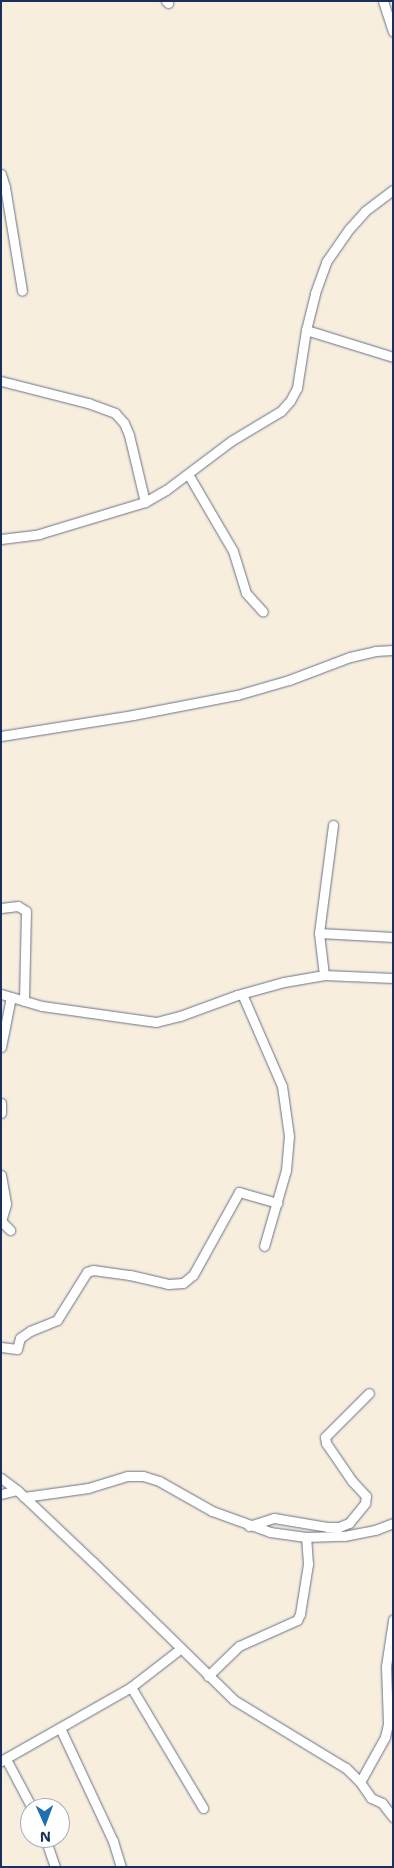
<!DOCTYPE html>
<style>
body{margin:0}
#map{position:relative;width:394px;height:1868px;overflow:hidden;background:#f7eedd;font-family:"Shantell Sans",sans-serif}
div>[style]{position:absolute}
.roads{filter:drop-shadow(0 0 1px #68728a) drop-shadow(0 0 1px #68728a)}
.street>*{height:9px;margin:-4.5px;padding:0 4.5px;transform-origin:4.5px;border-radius:4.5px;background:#fff}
span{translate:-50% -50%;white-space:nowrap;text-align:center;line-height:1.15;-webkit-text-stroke:5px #fff;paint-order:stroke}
.frame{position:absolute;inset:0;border:2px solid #1b2f5e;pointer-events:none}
.north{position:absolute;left:20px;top:1798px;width:50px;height:50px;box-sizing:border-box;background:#fff;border:1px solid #a4acbf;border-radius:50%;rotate:178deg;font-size:14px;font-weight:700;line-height:20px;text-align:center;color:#1b2f5e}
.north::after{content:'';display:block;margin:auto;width:18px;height:22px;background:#1f6fb2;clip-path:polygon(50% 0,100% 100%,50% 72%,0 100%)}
</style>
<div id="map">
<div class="roads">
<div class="street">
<div style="left:166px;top:1px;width:3px;rotate:45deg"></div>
<div style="left:383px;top:1px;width:32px;rotate:72deg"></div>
<div style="left:1px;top:174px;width:14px;rotate:73deg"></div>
<div style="left:5px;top:187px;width:105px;rotate:80.7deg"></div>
<div style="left:306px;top:330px;width:91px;rotate:17.2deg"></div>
<div style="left:1px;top:381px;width:90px;rotate:14.2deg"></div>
<div style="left:88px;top:403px;width:29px;rotate:20deg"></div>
<div style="left:115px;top:413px;width:13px;rotate:48deg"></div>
<div style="left:124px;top:423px;width:13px;rotate:67deg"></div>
<div style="left:129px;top:435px;width:69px;rotate:76.6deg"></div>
<div style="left:188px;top:474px;width:89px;rotate:59.7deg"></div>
<div style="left:233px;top:551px;width:44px;rotate:72.8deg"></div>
<div style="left:246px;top:593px;width:25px;rotate:48deg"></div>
<div style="left:1px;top:539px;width:38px;rotate:-7deg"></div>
<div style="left:39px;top:534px;width:111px;rotate:-16.8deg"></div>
<div style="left:145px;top:502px;width:24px;rotate:-30deg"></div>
<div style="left:166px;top:490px;width:81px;rotate:-37deg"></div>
<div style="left:231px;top:441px;width:58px;rotate:-31deg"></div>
<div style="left:281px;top:411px;width:13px;rotate:-48deg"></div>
<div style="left:290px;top:401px;width:15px;rotate:-62deg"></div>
<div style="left:297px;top:388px;width:59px;rotate:-81.2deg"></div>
<div style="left:306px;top:330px;width:38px;rotate:-76deg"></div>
<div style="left:315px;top:293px;width:33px;rotate:-70deg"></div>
<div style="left:326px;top:262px;width:40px;rotate:-55.1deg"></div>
<div style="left:349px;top:229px;width:24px;rotate:-48deg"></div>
<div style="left:365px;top:211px;width:35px;rotate:-37deg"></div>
<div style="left:1px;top:736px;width:134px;rotate:-9deg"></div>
<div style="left:133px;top:715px;width:106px;rotate:-10.9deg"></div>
<div style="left:237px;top:695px;width:54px;rotate:-16.1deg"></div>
<div style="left:289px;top:680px;width:65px;rotate:-20.7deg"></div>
<div style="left:350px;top:657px;width:26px;rotate:-13deg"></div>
<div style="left:375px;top:651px;width:18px;rotate:-3deg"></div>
<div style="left:1px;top:908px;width:17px;rotate:-7deg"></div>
<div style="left:18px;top:906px;width:9px;rotate:32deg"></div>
<div style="left:26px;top:911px;width:90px;rotate:91.3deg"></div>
<div style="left:319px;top:933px;width:74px;rotate:3.1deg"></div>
<div style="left:324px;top:975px;width:42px;rotate:-96.8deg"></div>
<div style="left:319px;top:933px;width:109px;rotate:-82.6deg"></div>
<div style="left:1px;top:994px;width:43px;rotate:16.3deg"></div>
<div style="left:42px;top:1006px;width:115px;rotate:8deg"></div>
<div style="left:156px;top:1022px;width:25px;rotate:-14deg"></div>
<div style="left:180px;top:1016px;width:61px;rotate:-20.2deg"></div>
<div style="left:237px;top:995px;width:49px;rotate:-15.5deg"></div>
<div style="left:284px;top:982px;width:41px;rotate:-9.9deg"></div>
<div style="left:324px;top:975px;width:69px;rotate:2.5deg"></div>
<div style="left:242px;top:994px;width:100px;rotate:66.5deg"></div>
<div style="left:282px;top:1086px;width:50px;rotate:82deg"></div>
<div style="left:289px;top:1136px;width:34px;rotate:95deg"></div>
<div style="left:286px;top:1170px;width:79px;rotate:106.1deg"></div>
<div style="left:1px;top:1047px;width:51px;rotate:-78.7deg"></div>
<div style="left:1px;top:1103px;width:10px;rotate:90deg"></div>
<div style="left:1px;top:1175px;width:29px;rotate:80deg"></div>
<div style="left:6px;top:1204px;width:18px;rotate:106deg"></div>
<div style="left:1px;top:1221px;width:13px;rotate:45deg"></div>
<div style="left:1px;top:1347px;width:16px;rotate:7deg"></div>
<div style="left:17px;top:1349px;width:11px;rotate:-75deg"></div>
<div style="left:20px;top:1338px;width:12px;rotate:-35deg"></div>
<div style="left:30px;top:1331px;width:29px;rotate:-22deg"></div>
<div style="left:57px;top:1320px;width:57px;rotate:-58deg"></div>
<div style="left:87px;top:1272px;width:6px;rotate:-18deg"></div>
<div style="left:93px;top:1270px;width:37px;rotate:8deg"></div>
<div style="left:130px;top:1275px;width:39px;rotate:13deg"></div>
<div style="left:168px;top:1284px;width:15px;rotate:-4deg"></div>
<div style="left:183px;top:1283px;width:13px;rotate:-39deg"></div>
<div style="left:193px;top:1275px;width:95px;rotate:-61deg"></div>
<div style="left:239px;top:1192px;width:40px;rotate:16deg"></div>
<div style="left:1px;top:1478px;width:20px;rotate:37deg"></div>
<div style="left:17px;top:1490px;width:105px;rotate:43.5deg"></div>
<div style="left:93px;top:1562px;width:197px;rotate:44.4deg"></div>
<div style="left:234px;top:1700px;width:131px;rotate:31.3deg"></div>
<div style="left:346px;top:1768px;width:20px;rotate:45deg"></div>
<div style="left:360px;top:1782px;width:19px;rotate:55deg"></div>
<div style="left:371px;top:1798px;width:12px;rotate:24deg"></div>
<div style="left:382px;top:1803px;width:18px;rotate:52deg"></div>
<div style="left:1px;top:1494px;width:16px;rotate:-14deg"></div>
<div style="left:24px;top:1497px;width:65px;rotate:-8deg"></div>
<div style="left:88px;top:1488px;width:41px;rotate:-17.1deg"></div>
<div style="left:127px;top:1476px;width:16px"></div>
<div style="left:143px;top:1476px;width:17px;rotate:17deg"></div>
<div style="left:159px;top:1481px;width:61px;rotate:29.5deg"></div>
<div style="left:212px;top:1511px;width:62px;rotate:19.9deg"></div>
<div style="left:270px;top:1532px;width:36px;rotate:8deg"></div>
<div style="left:306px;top:1537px;width:38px;rotate:-2deg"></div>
<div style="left:344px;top:1536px;width:32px;rotate:-11deg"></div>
<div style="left:375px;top:1530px;width:19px;rotate:-21deg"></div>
<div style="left:249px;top:1526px;width:26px;rotate:-18deg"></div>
<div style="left:274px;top:1518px;width:55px;rotate:9.5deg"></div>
<div style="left:328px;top:1527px;width:11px"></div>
<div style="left:339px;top:1527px;width:11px;rotate:-22deg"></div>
<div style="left:349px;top:1523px;width:26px;rotate:-51deg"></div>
<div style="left:365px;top:1503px;width:7px;rotate:-82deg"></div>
<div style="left:366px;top:1496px;width:21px;rotate:-133deg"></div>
<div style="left:352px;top:1481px;width:46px;rotate:-124.4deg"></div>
<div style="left:326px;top:1443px;width:6px;rotate:-99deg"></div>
<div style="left:325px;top:1437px;width:62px;rotate:-45deg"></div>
<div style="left:208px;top:1676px;width:43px;rotate:-44.1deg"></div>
<div style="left:239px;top:1646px;width:64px;rotate:-24.1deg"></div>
<div style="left:297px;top:1620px;width:7px;rotate:-63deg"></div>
<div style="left:300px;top:1614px;width:51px;rotate:-80.9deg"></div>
<div style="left:308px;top:1564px;width:27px;rotate:-94deg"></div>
<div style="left:131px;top:1687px;width:141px;rotate:59.2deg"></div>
<div style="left:60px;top:1728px;width:125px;rotate:64.9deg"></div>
<div style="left:113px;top:1841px;width:27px;rotate:73deg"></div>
<div style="left:6px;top:1759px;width:55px;rotate:62deg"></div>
<div style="left:1px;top:1761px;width:150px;rotate:-29.6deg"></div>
<div style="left:131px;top:1687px;width:62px;rotate:-37.8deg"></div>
<div style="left:360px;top:1782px;width:51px;rotate:-60.9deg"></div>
<div style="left:385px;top:1737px;width:13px;rotate:-77deg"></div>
<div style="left:388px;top:1724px;width:58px;rotate:-92deg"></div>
<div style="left:386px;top:1666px;width:47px;rotate:-81.3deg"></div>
<div style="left:45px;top:1838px;width:31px;rotate:71deg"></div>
</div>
</div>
<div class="frame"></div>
<div class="north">N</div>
</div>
